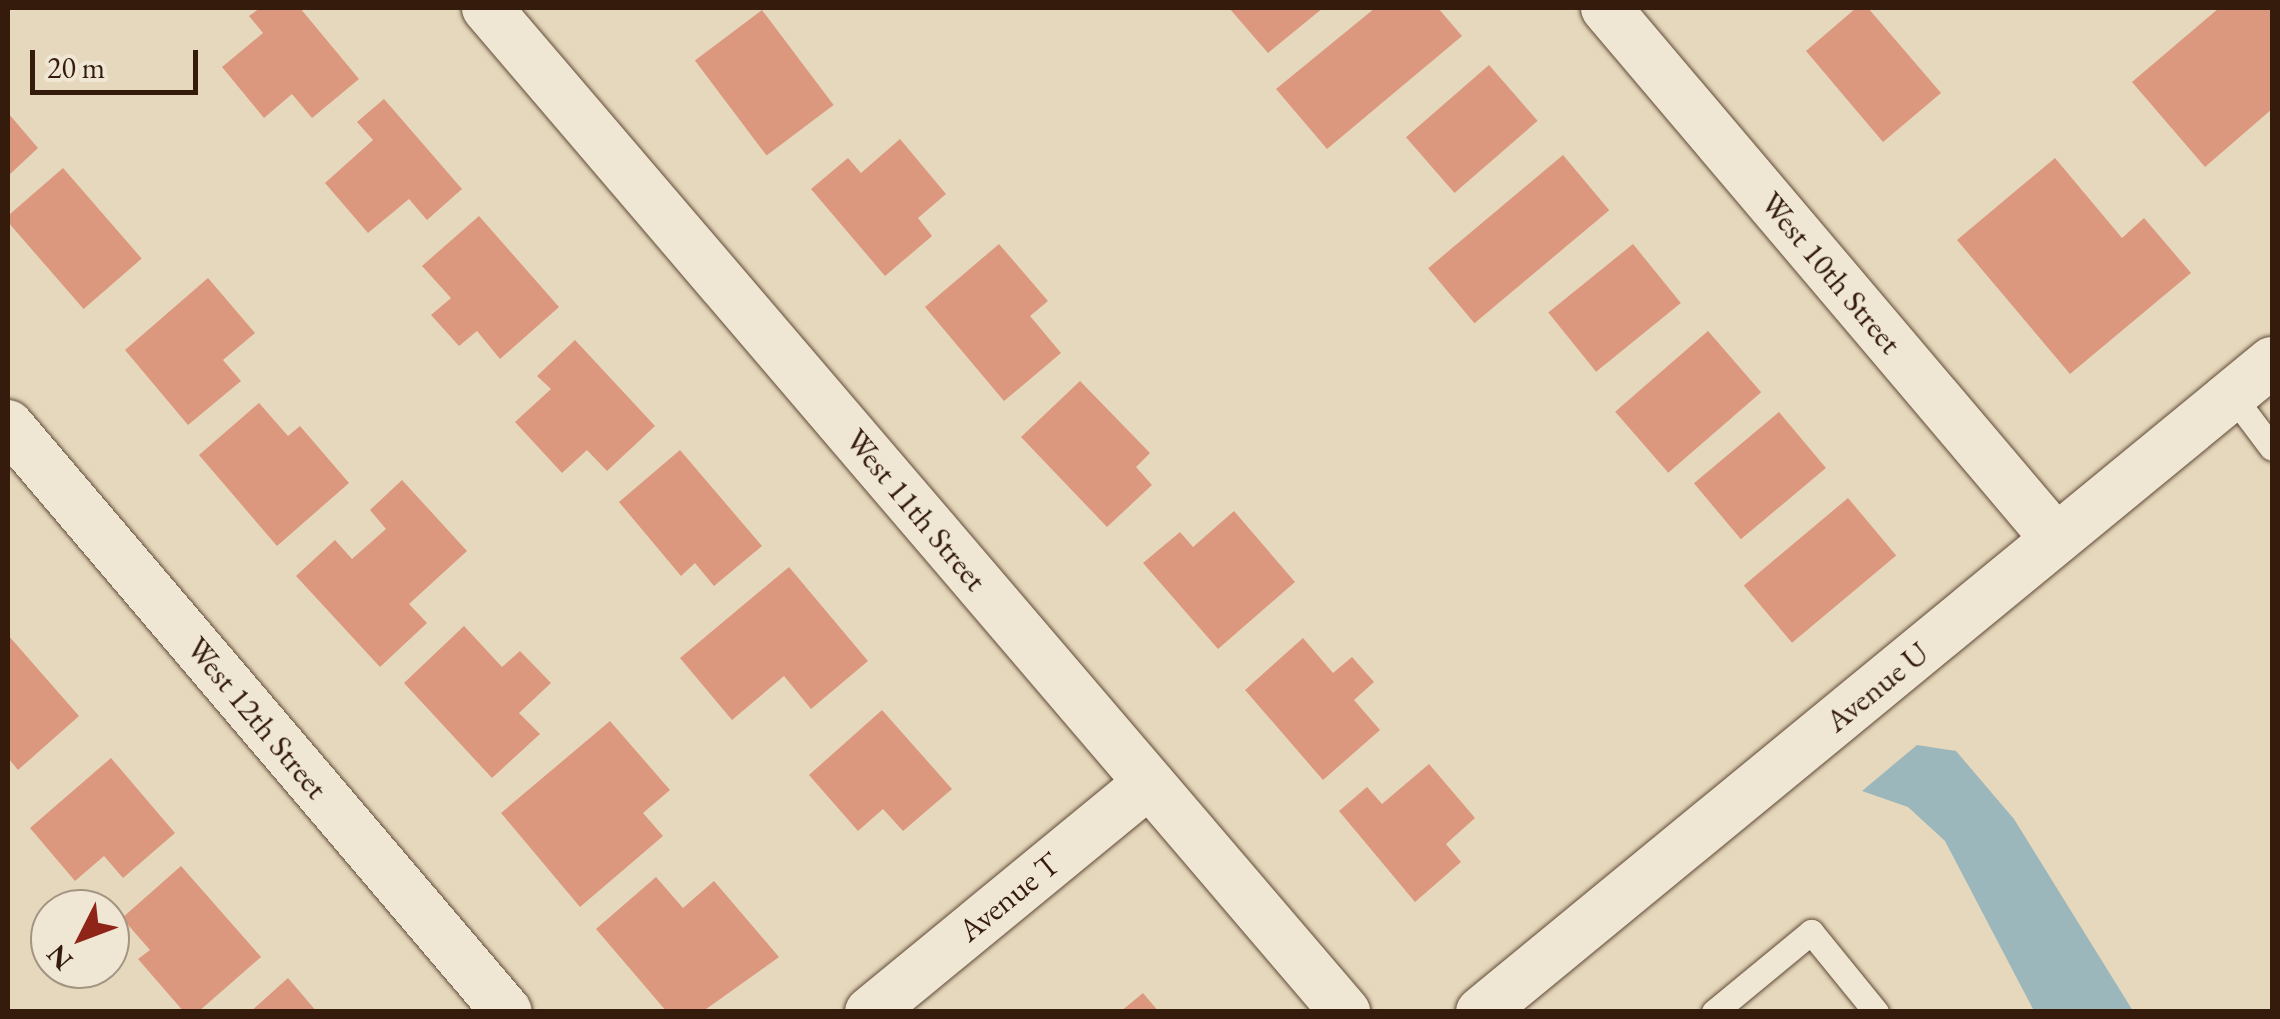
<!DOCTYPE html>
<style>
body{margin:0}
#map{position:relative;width:2280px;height:1019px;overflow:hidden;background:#e6d8bc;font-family:"EB Garamond",serif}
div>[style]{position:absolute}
.water>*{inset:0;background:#9cb7bc}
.building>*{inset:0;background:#dc987e;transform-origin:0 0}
.roads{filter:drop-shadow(0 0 2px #604a38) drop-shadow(0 0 2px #604a38)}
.lane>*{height:25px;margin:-12.5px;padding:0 12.5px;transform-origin:12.5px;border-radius:12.5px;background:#efe6d3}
.street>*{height:50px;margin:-25px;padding:0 25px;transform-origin:25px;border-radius:25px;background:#efe6d3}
span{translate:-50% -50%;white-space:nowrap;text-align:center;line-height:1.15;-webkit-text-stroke:10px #efe6d3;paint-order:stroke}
.street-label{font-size:32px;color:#341b0c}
.frame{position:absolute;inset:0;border:10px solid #341b0c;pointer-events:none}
.north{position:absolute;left:30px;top:889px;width:100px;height:100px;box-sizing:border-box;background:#efe6d3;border:2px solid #a49583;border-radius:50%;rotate:228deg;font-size:28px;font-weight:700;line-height:40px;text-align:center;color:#341b0c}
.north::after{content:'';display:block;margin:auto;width:35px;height:45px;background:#8f2418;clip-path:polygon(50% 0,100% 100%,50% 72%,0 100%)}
.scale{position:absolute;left:30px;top:50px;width:168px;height:45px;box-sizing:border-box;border:5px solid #341b0c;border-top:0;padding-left:12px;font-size:30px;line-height:35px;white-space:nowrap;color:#341b0c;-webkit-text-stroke:8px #efe6d3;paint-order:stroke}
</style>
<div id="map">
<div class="water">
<div style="clip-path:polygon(1917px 745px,1956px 751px,2014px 819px,2133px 1011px,2034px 1011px,1945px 841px,1908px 807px,1862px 791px)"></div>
</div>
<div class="building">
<div style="clip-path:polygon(260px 8px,300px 8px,359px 79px,312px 118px,292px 94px,264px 118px,222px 67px,263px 33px,249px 16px)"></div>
<div style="clip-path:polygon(1229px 8px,1323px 8px,1268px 53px)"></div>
<div style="clip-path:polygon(1375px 8px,1438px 8px,1462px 36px,1327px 149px,1276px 89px)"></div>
<div style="clip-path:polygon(1856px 8px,1868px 8px,1941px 93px,1883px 142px,1806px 51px)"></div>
<div style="clip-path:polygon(2219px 8px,2272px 8px,2272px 109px,2205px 167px,2132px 82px)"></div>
<div style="left:762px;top:10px;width:119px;height:84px;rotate:53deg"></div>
<div style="left:1489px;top:65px;width:74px;height:110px;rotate:49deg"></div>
<div style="clip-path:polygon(384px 99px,462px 189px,427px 220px,409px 199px,368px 233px,325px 183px,373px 140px,357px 122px)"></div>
<div style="clip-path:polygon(8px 113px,38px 148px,8px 176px)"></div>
<div style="clip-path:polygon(900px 139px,946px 194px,918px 218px,932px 236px,885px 276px,811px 189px,848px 158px,861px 173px)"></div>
<div style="left:1563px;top:155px;width:72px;height:176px;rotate:50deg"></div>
<div style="clip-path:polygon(2055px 158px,2122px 238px,2144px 218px,2191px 273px,2070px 374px,1957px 240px)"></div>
<div style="left:63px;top:168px;width:120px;height:77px;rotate:49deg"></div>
<div style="clip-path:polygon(479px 216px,559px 307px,500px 359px,477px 331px,459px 346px,431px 315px,451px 298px,422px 266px)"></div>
<div style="clip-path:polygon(999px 244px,1048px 301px,1030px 316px,1061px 353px,1004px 401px,925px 307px)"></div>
<div style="left:1633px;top:244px;width:76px;height:109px;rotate:51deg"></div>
<div style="clip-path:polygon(208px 278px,255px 333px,223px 360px,241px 381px,188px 425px,125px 350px)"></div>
<div style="left:1708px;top:331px;width:81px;height:123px;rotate:49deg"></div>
<div style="clip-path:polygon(575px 340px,655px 426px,607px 471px,587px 450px,562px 473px,515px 422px,551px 389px,537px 376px)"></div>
<div style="clip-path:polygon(1080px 381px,1150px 453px,1136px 467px,1152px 485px,1107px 527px,1021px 437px)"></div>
<div style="clip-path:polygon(259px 403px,288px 436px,300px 426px,349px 483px,277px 546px,199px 455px)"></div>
<div style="left:1779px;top:412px;width:73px;height:111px;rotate:50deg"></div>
<div style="clip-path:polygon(680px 450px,762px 546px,714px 586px,695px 563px,681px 576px,619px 502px)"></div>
<div style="clip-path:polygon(402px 480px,467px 551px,409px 604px,427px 623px,380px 667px,296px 576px,335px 540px,352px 559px,386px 529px,370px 510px)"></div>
<div style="left:1848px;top:498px;width:75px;height:136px;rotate:50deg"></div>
<div style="clip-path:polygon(1234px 511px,1295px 582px,1218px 649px,1143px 563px,1180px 532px,1193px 547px)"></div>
<div style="clip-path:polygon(789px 567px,868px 661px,811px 709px,784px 676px,732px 720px,680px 658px)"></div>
<div style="clip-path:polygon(464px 626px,502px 667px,520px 651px,551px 683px,519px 713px,540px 734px,492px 778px,404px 683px)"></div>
<div style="clip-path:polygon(8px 635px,79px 716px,18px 770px,8px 758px)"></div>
<div style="clip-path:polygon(1303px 638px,1333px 673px,1352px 657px,1374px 682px,1354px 700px,1380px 730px,1323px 780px,1245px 690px)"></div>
<div style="clip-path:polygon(882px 710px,952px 789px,903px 831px,883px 809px,858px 831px,809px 775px)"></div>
<div style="clip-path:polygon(610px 721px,670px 790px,643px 813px,663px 836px,580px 907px,501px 813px)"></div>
<div style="clip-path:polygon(111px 758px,175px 833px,123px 878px,104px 856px,75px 881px,30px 828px)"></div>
<div style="clip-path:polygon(1429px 764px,1475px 818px,1446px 844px,1461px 862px,1415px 902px,1339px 811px,1367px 787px,1382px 804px)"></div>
<div style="clip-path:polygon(181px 866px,261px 957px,198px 1012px,184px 1012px,138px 959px,150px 950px,122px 918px)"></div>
<div style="clip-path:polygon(656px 877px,683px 908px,714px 881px,779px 957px,702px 1012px,667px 1012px,596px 929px)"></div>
<div style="clip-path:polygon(288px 978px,317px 1012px,250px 1012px)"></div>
<div style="clip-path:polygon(1143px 993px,1159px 1012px,1120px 1012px)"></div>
</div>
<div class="roads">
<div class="lane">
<div style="left:2232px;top:395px;width:66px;rotate:53deg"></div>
<div style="left:1714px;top:1012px;width:126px;rotate:-39.5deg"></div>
<div style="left:1811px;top:932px;width:103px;rotate:50.9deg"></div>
</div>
<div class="street">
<div style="left:487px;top:8px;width:1321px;rotate:49.48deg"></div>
<div style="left:1606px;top:8px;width:696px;rotate:49.72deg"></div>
<div style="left:8px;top:425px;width:770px;rotate:49.63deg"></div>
<div style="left:870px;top:1012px;width:361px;rotate:-39.4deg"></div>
<div style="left:1481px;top:1012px;width:1024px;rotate:-39.41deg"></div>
</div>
</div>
<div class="street-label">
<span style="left:1831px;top:273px;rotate:50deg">West 10th Street</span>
<span style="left:916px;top:510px;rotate:50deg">West 11th Street</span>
<span style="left:1877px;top:687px;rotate:-39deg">Avenue U</span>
<span style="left:257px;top:718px;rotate:50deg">West 12th Street</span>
<span style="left:1009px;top:897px;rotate:-39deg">Avenue T</span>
</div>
<div class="frame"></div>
<div class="north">N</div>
<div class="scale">20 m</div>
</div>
